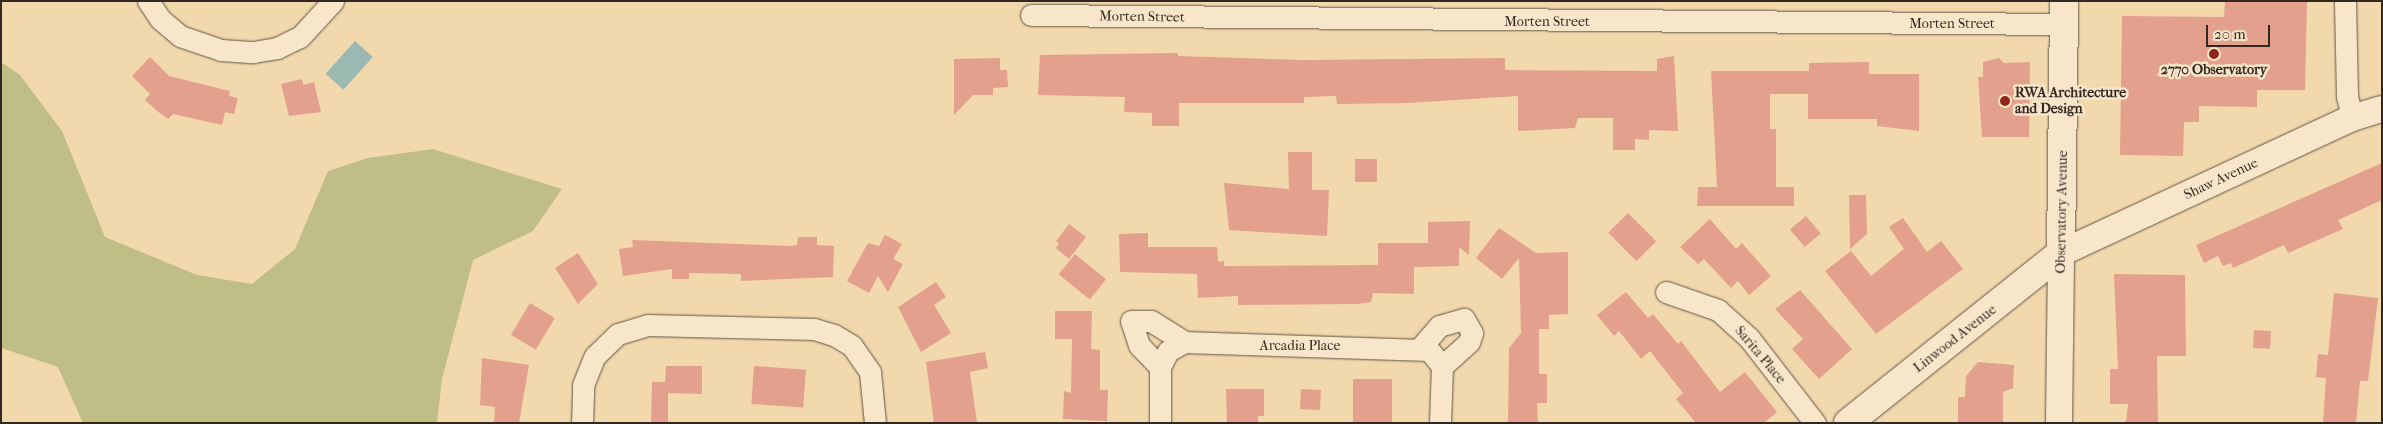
<!DOCTYPE html>
<style>
body{margin:0}
#map{position:relative;width:2383px;height:424px;overflow:hidden;background:#f2d9ad;font-family:"IM FELL French Canon",serif}
div>[style]{position:absolute}
.green>*{inset:0;background:#bfbe86}
.water>*{inset:0;background:#9cb9b1;transform-origin:0 0}
.building>*{inset:0;background:#e2a08d;transform-origin:0 0}
.roads{filter:drop-shadow(0 0 1px #645445) drop-shadow(0 0 1px #645445)}
.minor>*{height:21px;margin:-10.5px;padding:0 10.5px;transform-origin:10.5px;border-radius:10.5px;background:#f7e6ca}
.tertiary>*{height:26px;margin:-13px;padding:0 13px;transform-origin:13px;border-radius:13px;background:#f7e6ca}
.secondary>*{height:28px;margin:-14px;padding:0 14px;transform-origin:14px;border-radius:14px;background:#f7e6ca}
.dots>*{width:14px;height:14px;translate:-50% -50%;box-sizing:border-box;border:2px solid #f7e6ca;border-radius:50%}
span{translate:-50% -50%;white-space:nowrap;text-align:center;line-height:1.15;-webkit-text-stroke:5px #f7e6ca;paint-order:stroke}
.street-label{font-size:14px;color:#342722}
.poi-label{font-size:14px;color:#342722;font-weight:700}
.left{translate:0 -50%;text-align:left}
.frame{position:absolute;inset:0;border:2px solid #342722;pointer-events:none}
.scale{position:absolute;left:2206px;top:25px;width:64px;height:22px;box-sizing:border-box;border:2px solid #342722;border-top:0;padding-left:6px;font-size:15px;line-height:18px;white-space:nowrap;color:#342722;-webkit-text-stroke:4px #f7e6ca;paint-order:stroke}
</style>
<div id="map">
<div class="green">
<div style="clip-path:polygon(1px 62px,20px 75px,62px 131px,105px 237px,197px 275px,252px 284px,295px 249px,328px 171px,368px 158px,433px 149px,562px 189px,533px 231px,473px 260px,442px 379px,437px 423px,83px 423px,58px 367px,1px 348px)"></div>
</div>
<div class="water">
<div style="left:355px;top:41px;width:24px;height:44px;rotate:42deg"></div>
</div>
<div class="building">
<div style="clip-path:polygon(2225px 1px,2307px 1px,2305px 90px,2257px 90px,2257px 107px,2199px 106px,2199px 122px,2184px 122px,2183px 156px,2120px 155px,2122px 16px,2224px 17px)"></div>
<div style="clip-path:polygon(1178px 53px,1178px 56px,1305px 60px,1505px 58px,1505px 70px,1657px 71px,1657px 59px,1674px 56px,1678px 131px,1649px 130px,1649px 140px,1635px 139px,1635px 150px,1613px 150px,1613px 118px,1578px 118px,1575px 128px,1518px 131px,1518px 96px,1408px 103px,1337px 104px,1336px 96px,1304px 97px,1304px 103px,1179px 103px,1179px 126px,1152px 126px,1152px 113px,1124px 112px,1125px 97px,1038px 95px,1040px 55px)"></div>
<div style="clip-path:polygon(150px 57px,169px 76px,230px 91px,229px 96px,238px 98px,234px 114px,225px 112px,222px 125px,173px 114px,168px 119px,157px 111px,145px 100px,150px 94px,132px 76px)"></div>
<div style="clip-path:polygon(1000px 58px,1000px 70px,1007px 70px,1008px 87px,993px 88px,993px 95px,973px 95px,954px 115px,954px 59px)"></div>
<div style="clip-path:polygon(1999px 58px,2004px 63px,2030px 62px,2029px 137px,1982px 137px,1978px 77px,1983px 77px,1983px 62px)"></div>
<div style="clip-path:polygon(1869px 62px,1869px 74px,1919px 74px,1919px 131px,1877px 126px,1877px 119px,1808px 119px,1808px 94px,1770px 94px,1770px 129px,1776px 129px,1776px 187px,1794px 187px,1794px 206px,1697px 206px,1698px 187px,1717px 187px,1711px 71px,1809px 71px,1809px 63px)"></div>
<div style="clip-path:polygon(302px 79px,303px 85px,314px 82px,321px 112px,289px 116px,281px 84px)"></div>
<div style="clip-path:polygon(1288px 152px,1312px 152px,1312px 190px,1329px 190px,1327px 236px,1229px 230px,1224px 183px,1289px 189px)"></div>
<div style="left:1355px;top:159px;width:22px;height:23px"></div>
<div style="clip-path:polygon(2382px 163px,2382px 200px,2338px 220px,2343px 229px,2288px 253px,2284px 245px,2233px 268px,2231px 263px,2223px 266px,2218px 256px,2204px 263px,2196px 245px)"></div>
<div style="clip-path:polygon(1849px 195px,1866px 195px,1867px 234px,1850px 249px)"></div>
<div style="left:1628px;top:213px;width:40px;height:28px;rotate:45deg"></div>
<div style="left:1806px;top:216px;width:23px;height:21px;rotate:50deg"></div>
<div style="clip-path:polygon(1903px 218px,1927px 252px,1941px 241px,1963px 269px,1876px 334px,1825px 271px,1851px 251px,1871px 276px,1904px 249px,1889px 227px)"></div>
<div style="clip-path:polygon(1710px 219px,1736px 249px,1742px 243px,1771px 276px,1749px 295px,1738px 281px,1731px 288px,1704px 259px,1698px 264px,1680px 247px)"></div>
<div style="clip-path:polygon(1470px 221px,1469px 255px,1459px 247px,1459px 266px,1414px 267px,1414px 294px,1373px 293px,1371px 302px,1357px 304px,1238px 305px,1238px 296px,1198px 298px,1197px 274px,1120px 272px,1119px 234px,1148px 233px,1148px 247px,1217px 247px,1218px 262px,1224px 261px,1224px 266px,1378px 265px,1378px 243px,1428px 243px,1428px 222px)"></div>
<div style="clip-path:polygon(1069px 224px,1086px 237px,1069px 259px,1056px 248px,1059px 244px,1056px 241px)"></div>
<div style="clip-path:polygon(1499px 228px,1536px 253px,1568px 252px,1568px 314px,1549px 315px,1549px 329px,1539px 329px,1539px 374px,1547px 374px,1547px 403px,1537px 403px,1538px 423px,1508px 423px,1509px 348px,1521px 333px,1519px 258px,1502px 279px,1476px 258px)"></div>
<div style="clip-path:polygon(885px 235px,902px 244px,893px 259px,903px 264px,888px 292px,878px 276px,869px 293px,847px 281px,868px 243px,879px 246px)"></div>
<div style="clip-path:polygon(798px 237px,817px 237px,817px 245px,834px 246px,833px 277px,741px 281px,741px 274px,689px 273px,689px 279px,672px 279px,672px 269px,623px 276px,619px 249px,633px 247px,632px 240px,790px 246px,797px 245px)"></div>
<div style="clip-path:polygon(578px 253px,598px 284px,578px 304px,555px 268px)"></div>
<div style="left:1075px;top:254px;width:40px;height:26px;rotate:39deg"></div>
<div style="clip-path:polygon(2114px 274px,2185px 275px,2186px 356px,2157px 356px,2158px 423px,2126px 423px,2128px 404px,2110px 404px,2110px 369px,2118px 369px)"></div>
<div style="clip-path:polygon(936px 282px,946px 297px,934px 305px,951px 333px,921px 352px,898px 307px)"></div>
<div style="clip-path:polygon(1800px 290px,1852px 349px,1819px 379px,1792px 349px,1803px 339px,1775px 309px)"></div>
<div style="clip-path:polygon(1626px 292px,1648px 318px,1653px 314px,1678px 344px,1681px 341px,1720px 392px,1745px 372px,1777px 412px,1764px 423px,1696px 423px,1676px 399px,1683px 393px,1650px 351px,1641px 359px,1619px 331px,1614px 336px,1597px 315px)"></div>
<div style="clip-path:polygon(2334px 293px,2378px 298px,2368px 381px,2360px 381px,2356px 423px,2323px 423px,2326px 378px,2316px 377px,2318px 354px,2328px 355px)"></div>
<div style="left:530px;top:303px;width:29px;height:37px;rotate:31deg"></div>
<div style="clip-path:polygon(1055px 311px,1092px 311px,1091px 349px,1100px 350px,1100px 390px,1108px 390px,1107px 421px,1063px 419px,1064px 391px,1071px 393px,1072px 339px,1055px 339px)"></div>
<div style="left:2254px;top:330px;width:17px;height:18px;rotate:3deg"></div>
<div style="clip-path:polygon(985px 352px,988px 368px,970px 372px,977px 423px,934px 423px,926px 362px)"></div>
<div style="clip-path:polygon(482px 358px,529px 365px,519px 423px,494px 423px,495px 407px,480px 405px)"></div>
<div style="clip-path:polygon(1978px 362px,2014px 365px,2013px 388px,2003px 392px,2003px 423px,1958px 423px,1958px 397px,1965px 397px,1966px 376px)"></div>
<div style="clip-path:polygon(666px 366px,702px 366px,702px 394px,668px 393px,668px 423px,651px 423px,652px 382px,665px 382px)"></div>
<div style="left:754px;top:366px;width:52px;height:38px;rotate:4deg"></div>
<div style="left:1353px;top:379px;width:39px;height:44px"></div>
<div style="clip-path:polygon(1226px 389px,1264px 389px,1264px 416px,1258px 416px,1258px 423px,1227px 423px)"></div>
<div style="left:1301px;top:389px;width:20px;height:20px;rotate:3deg"></div>
</div>
<div class="roads">
<div class="minor">
<div style="left:148px;top:1px;width:22px;rotate:56deg"></div>
<div style="left:160px;top:19px;width:26px;rotate:40deg"></div>
<div style="left:180px;top:36px;width:43px;rotate:18.9deg"></div>
<div style="left:221px;top:50px;width:32px;rotate:4deg"></div>
<div style="left:253px;top:52px;width:24px;rotate:-9deg"></div>
<div style="left:277px;top:48px;width:25px;rotate:-26deg"></div>
<div style="left:300px;top:37px;width:49px;rotate:-47.5deg"></div>
<div style="left:2345px;top:1px;width:95px;rotate:88.8deg"></div>
<div style="left:2347px;top:96px;width:23px;rotate:77deg"></div>
<div style="left:1031px;top:15px;width:1032px;rotate:0.5deg"></div>
<div style="left:1666px;top:292px;width:55px;rotate:19.1deg"></div>
<div style="left:1718px;top:310px;width:42px;rotate:42.1deg"></div>
<div style="left:1749px;top:338px;width:108px;rotate:52.2deg"></div>
<div style="left:1421px;top:347px;width:28px;rotate:-49deg"></div>
<div style="left:1439px;top:326px;width:26px;rotate:-16deg"></div>
<div style="left:1464px;top:319px;width:16px;rotate:60deg"></div>
<div style="left:1472px;top:333px;width:9px;rotate:108deg"></div>
<div style="left:1469px;top:342px;width:36px;rotate:138deg"></div>
<div style="left:1160px;top:367px;width:30px;rotate:-134deg"></div>
<div style="left:1139px;top:345px;width:25px;rotate:-108deg"></div>
<div style="left:1131px;top:321px;width:20px"></div>
<div style="left:1151px;top:321px;width:39px;rotate:32deg"></div>
<div style="left:582px;top:423px;width:38px;rotate:-88deg"></div>
<div style="left:583px;top:385px;width:31px;rotate:-68deg"></div>
<div style="left:595px;top:356px;width:32px;rotate:-44deg"></div>
<div style="left:618px;top:334px;width:31px;rotate:-17deg"></div>
<div style="left:648px;top:325px;width:166px;rotate:1.4deg"></div>
<div style="left:814px;top:329px;width:21px;rotate:17deg"></div>
<div style="left:834px;top:335px;width:21px;rotate:31deg"></div>
<div style="left:852px;top:346px;width:32px;rotate:55deg"></div>
<div style="left:870px;top:372px;width:51px;rotate:84.4deg"></div>
<div style="left:1160px;top:423px;width:56px;rotate:-90deg"></div>
<div style="left:1160px;top:367px;width:18px;rotate:-63deg"></div>
<div style="left:1168px;top:351px;width:18px;rotate:-29deg"></div>
<div style="left:1184px;top:342px;width:245px;rotate:1.9deg"></div>
<div style="left:1429px;top:350px;width:21px;rotate:51deg"></div>
<div style="left:1442px;top:366px;width:57px;rotate:92deg"></div>
</div>
<div class="tertiary">
<div style="left:2059px;top:423px;width:170px;rotate:-89.3deg"></div>
<div style="left:2061px;top:253px;width:321px;rotate:-24.9deg"></div>
<div style="left:2352px;top:118px;width:31px;rotate:-17deg"></div>
</div>
<div class="secondary">
<div style="left:1848px;top:423px;width:273px;rotate:-38.6deg"></div>
<div style="left:2061px;top:253px;width:252px;rotate:-89.3deg"></div>
</div>
</div>
<div class="dots">
<div style="left:2214px;top:54px;background:#8f2418"></div>
<div style="left:2005px;top:101px;background:#8f2418"></div>
</div>
<div class="street-label">
<span style="left:1142px;top:17px;rotate:1deg">Morten Street</span>
<span style="left:1547px;top:22px">Morten Street</span>
<span style="left:1952px;top:24px">Morten Street</span>
<span style="left:2221px;top:179px;rotate:-25deg">Shaw Avenue</span>
<span style="left:2062px;top:212px;rotate:-89deg">Observatory Avenue</span>
<span style="left:1955px;top:339px;rotate:-38deg">Linwood Avenue</span>
<span style="left:1300px;top:346px">Arcadia Place</span>
<span style="left:1760px;top:355px;rotate:50deg">Sarita Place</span>
</div>
<div class="poi-label">
<span style="left:2214px;top:70px">2770 Observatory</span>
<span class="left" style="left:2015px;top:101px">RWA Architecture<br>and Design</span>
</div>
<div class="frame"></div>
<div class="scale">20 m</div>
</div>
